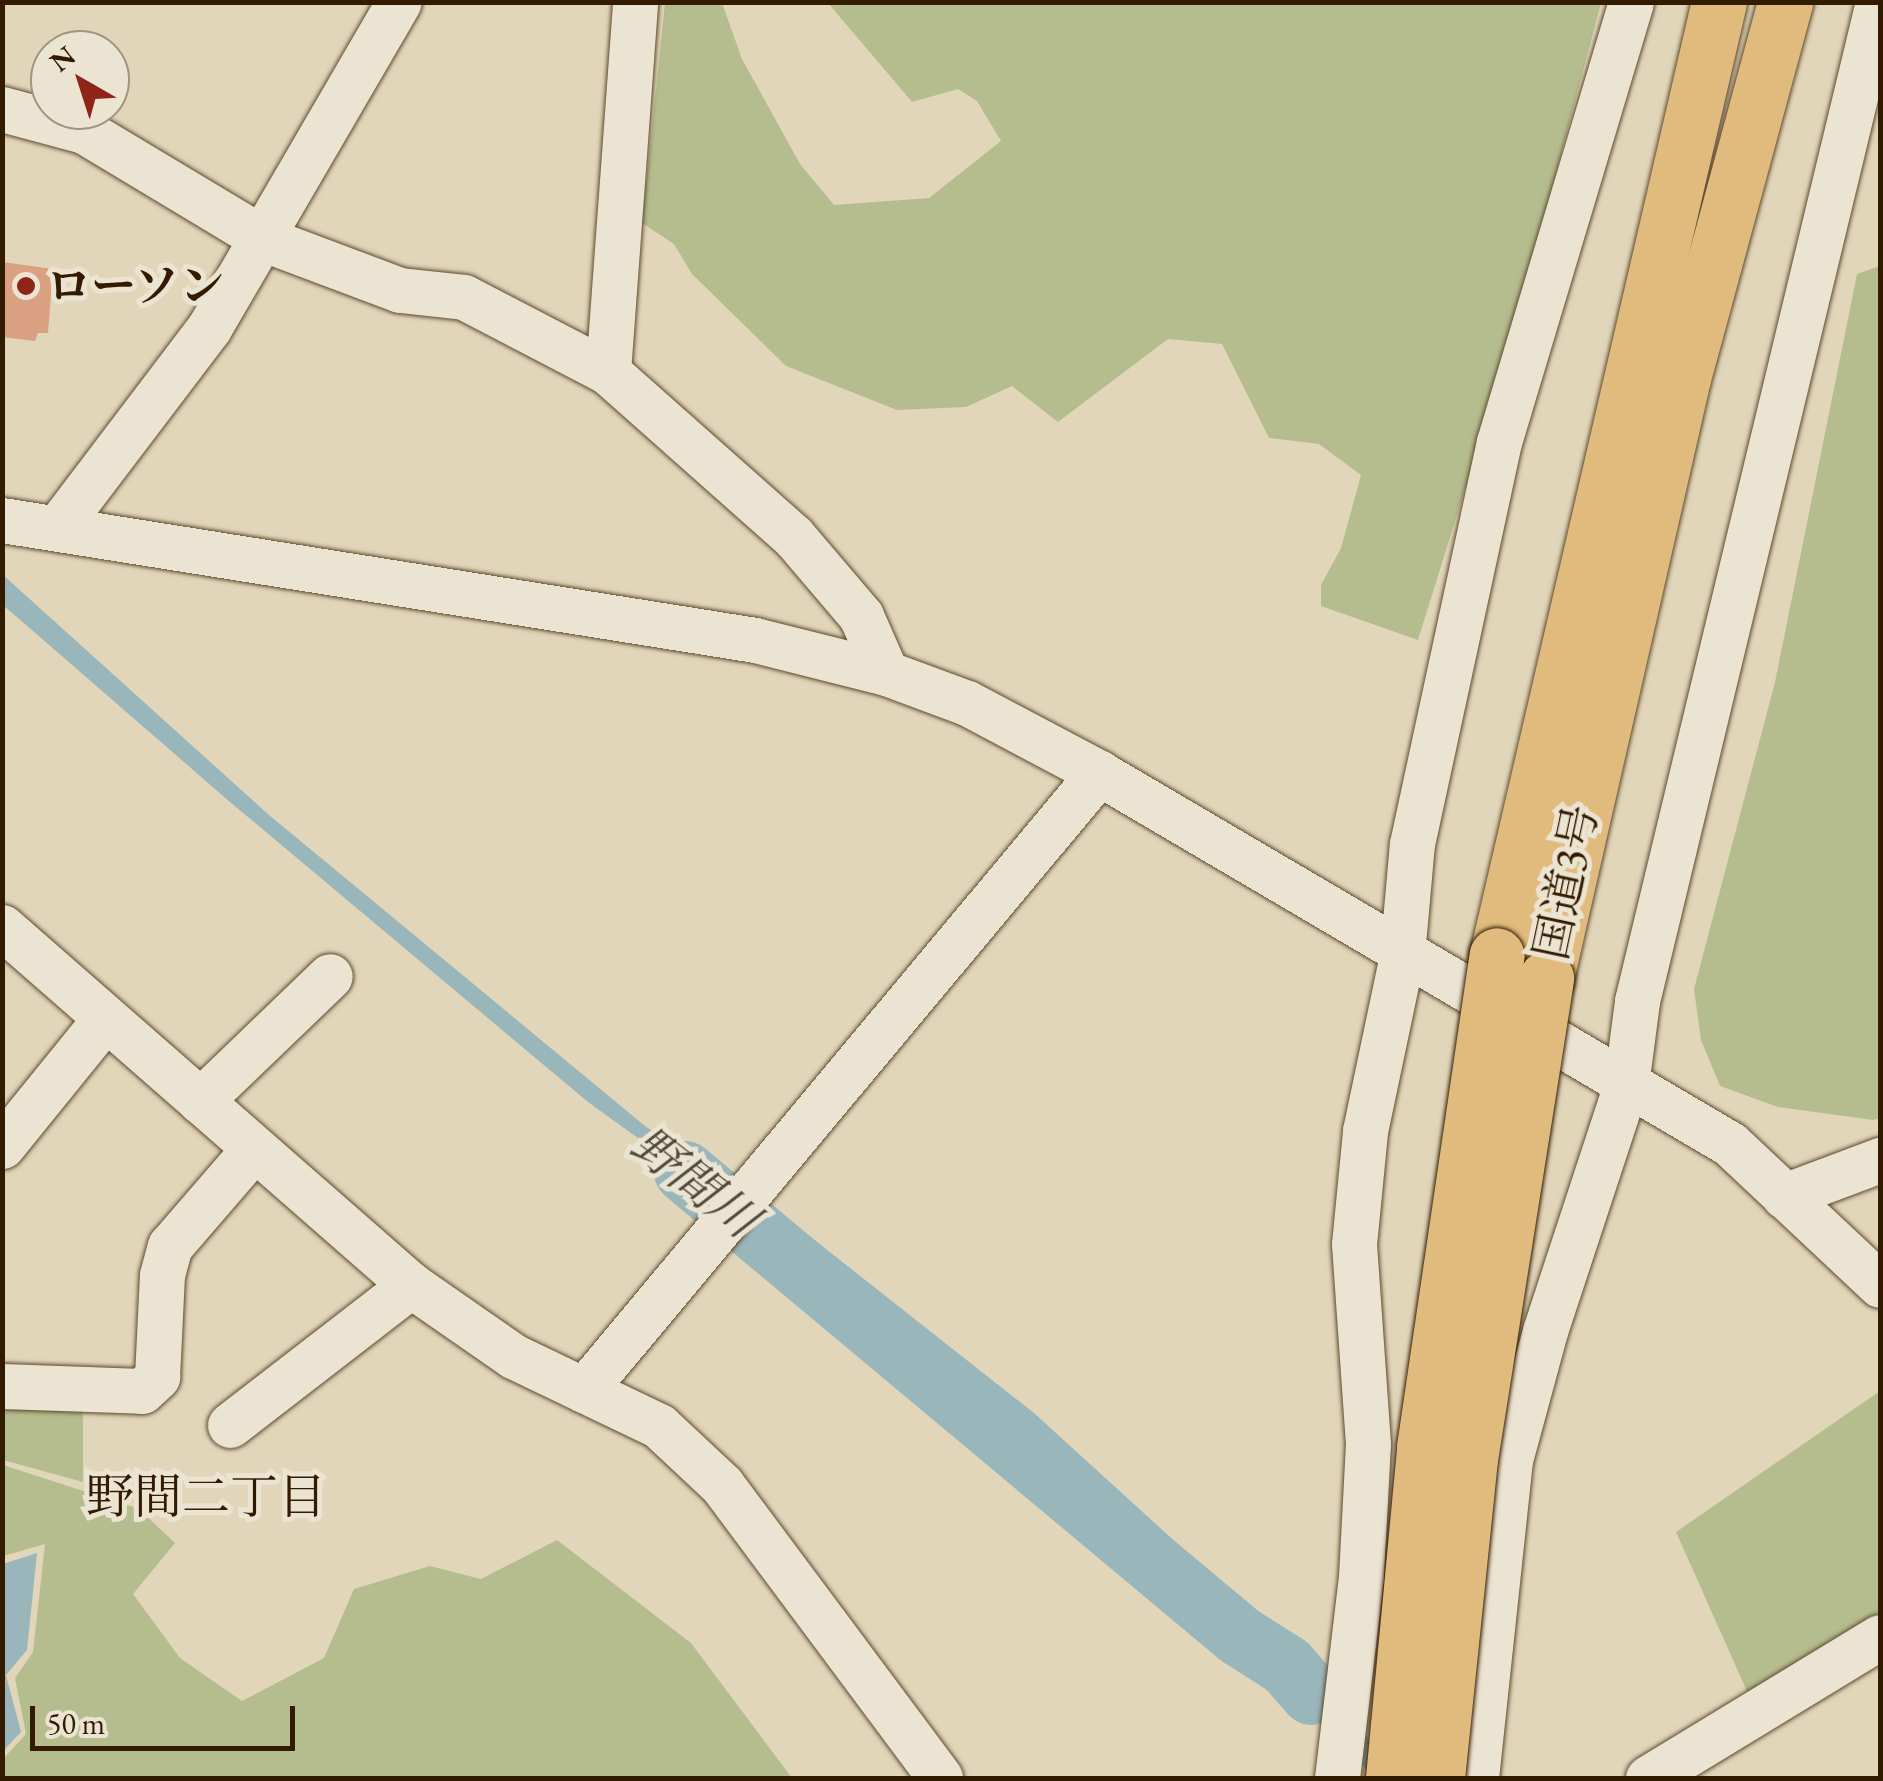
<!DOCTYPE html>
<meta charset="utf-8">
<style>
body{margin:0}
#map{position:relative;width:1883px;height:1781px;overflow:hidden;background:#e2d6ba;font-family:"EB Garamond","Noto Serif JP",serif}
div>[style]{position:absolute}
.green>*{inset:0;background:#b5bd8f}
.water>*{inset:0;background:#99b6bb}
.river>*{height:62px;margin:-31px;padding:0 31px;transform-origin:31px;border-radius:31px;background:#99b6bb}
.building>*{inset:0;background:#daa082}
.roads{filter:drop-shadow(0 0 2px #5f4a2e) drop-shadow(0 0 2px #5f4a2e)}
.minor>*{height:45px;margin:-22.5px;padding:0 22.5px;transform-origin:22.5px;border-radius:22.5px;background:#ece4d2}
.highway>*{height:55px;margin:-27.5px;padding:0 27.5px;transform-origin:27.5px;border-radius:27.5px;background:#e1bb7d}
.bridges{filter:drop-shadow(0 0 2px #331b00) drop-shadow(0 0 2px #331b00)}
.highway-bridge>*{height:55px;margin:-27.5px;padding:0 27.5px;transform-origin:27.5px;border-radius:27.5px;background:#e1bb7d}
.dots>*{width:28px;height:28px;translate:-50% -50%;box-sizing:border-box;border:5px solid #ece4d2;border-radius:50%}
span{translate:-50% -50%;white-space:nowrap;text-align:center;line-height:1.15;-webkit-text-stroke:10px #ece4d2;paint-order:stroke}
.poi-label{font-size:45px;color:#331b00;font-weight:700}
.left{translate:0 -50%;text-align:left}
.street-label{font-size:45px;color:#331b00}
.water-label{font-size:48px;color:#524a38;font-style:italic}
.neighbourhood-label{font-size:48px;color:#331b00}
.frame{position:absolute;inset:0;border:5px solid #331b00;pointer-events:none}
.north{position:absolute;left:30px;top:30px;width:100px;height:100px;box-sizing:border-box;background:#ece4d2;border:2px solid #a2947e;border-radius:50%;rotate:321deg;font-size:28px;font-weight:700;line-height:40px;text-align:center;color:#331b00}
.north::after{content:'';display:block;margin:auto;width:35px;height:45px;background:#8f2418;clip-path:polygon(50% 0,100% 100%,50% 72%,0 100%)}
.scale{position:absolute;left:30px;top:1706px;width:265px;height:45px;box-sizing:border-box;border:5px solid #331b00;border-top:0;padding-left:12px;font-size:30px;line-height:35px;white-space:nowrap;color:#331b00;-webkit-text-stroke:8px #ece4d2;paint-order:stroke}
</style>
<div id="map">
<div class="green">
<div style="clip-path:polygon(665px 3px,722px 3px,742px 59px,800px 164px,834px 205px,929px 198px,1001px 141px,977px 101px,958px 89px,912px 102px,828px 3px,1601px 3px,1513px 335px,1418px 640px,1321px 606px,1321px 585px,1341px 548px,1361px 475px,1319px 444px,1269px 438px,1222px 344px,1168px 339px,1058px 422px,1012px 386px,966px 407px,897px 410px,786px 366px,692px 274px,674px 244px,642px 223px)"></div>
<div style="clip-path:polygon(1880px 266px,1880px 1118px,1873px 1120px,1778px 1107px,1720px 1086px,1701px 1040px,1694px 989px,1775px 682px,1857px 274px)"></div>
<div style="clip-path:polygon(1880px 1391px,1880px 1619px,1750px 1698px,1676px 1532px)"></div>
<div style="clip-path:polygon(2px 1403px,83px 1405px,83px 1482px,3px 1460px)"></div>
<div style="clip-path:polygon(3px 1465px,139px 1509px,175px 1543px,133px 1594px,180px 1658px,242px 1701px,324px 1658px,354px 1589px,430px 1566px,481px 1579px,557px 1540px,691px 1643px,792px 1778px,3px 1778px,3px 1759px,26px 1734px,15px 1678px,33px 1652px,45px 1544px,3px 1556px)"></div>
</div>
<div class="water">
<div style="clip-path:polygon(2px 574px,269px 815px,645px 1126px,798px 1227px,1034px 1413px,1248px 1608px,1405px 1778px,1374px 1778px,1212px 1602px,1083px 1482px,775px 1237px,588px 1102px,230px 802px,3px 605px)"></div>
<div style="clip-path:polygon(37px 1553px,27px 1650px,6px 1675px,21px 1732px,3px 1751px,3px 1564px)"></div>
</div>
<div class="river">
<div style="left:685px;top:1172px;width:723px;rotate:39.9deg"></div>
<div style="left:1240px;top:1636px;width:56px;rotate:32.6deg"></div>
<div style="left:1287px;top:1666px;width:37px;rotate:49deg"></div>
</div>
<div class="building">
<div style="clip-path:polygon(2px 262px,53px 269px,48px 333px,38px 333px,35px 341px,2px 337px)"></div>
</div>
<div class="roads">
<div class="minor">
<div style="left:2px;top:109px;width:85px;rotate:15deg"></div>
<div style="left:84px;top:131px;width:210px;rotate:31deg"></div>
<div style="left:264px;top:239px;width:145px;rotate:20.6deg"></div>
<div style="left:400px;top:290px;width:64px;rotate:6.2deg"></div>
<div style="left:464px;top:297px;width:162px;rotate:27.5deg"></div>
<div style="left:608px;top:372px;width:247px;rotate:41.6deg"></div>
<div style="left:793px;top:536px;width:105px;rotate:49.6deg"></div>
<div style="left:861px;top:616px;width:62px;rotate:66.3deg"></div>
<div style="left:608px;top:372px;width:371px;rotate:-85.8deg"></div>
<div style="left:2px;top:520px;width:763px;rotate:9.05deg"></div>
<div style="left:755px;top:640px;width:135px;rotate:14.1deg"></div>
<div style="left:886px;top:673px;width:86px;rotate:20.3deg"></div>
<div style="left:967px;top:703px;width:149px;rotate:27.9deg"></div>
<div style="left:1099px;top:773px;width:732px;rotate:30.45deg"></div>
<div style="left:1730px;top:1144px;width:206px;rotate:43.2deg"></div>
<div style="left:58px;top:527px;width:250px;rotate:-52.8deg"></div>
<div style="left:209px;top:328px;width:377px;rotate:-59.8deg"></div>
<div style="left:2px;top:927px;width:544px;rotate:41.2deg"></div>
<div style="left:411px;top:1285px;width:124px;rotate:34.8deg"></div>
<div style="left:513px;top:1356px;width:162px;rotate:25.6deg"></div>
<div style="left:659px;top:1426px;width:86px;rotate:43.1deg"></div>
<div style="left:722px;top:1485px;width:365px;rotate:53.3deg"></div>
<div style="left:200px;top:1101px;width:180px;rotate:-43.9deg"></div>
<div style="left:2px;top:1146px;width:162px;rotate:-51deg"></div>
<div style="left:1784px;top:1196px;width:103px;rotate:-20.6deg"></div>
<div style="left:2px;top:1386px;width:140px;rotate:2deg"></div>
<div style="left:142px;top:1391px;width:21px;rotate:-43deg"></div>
<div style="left:157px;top:1377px;width:102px;rotate:-87.2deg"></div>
<div style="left:162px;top:1275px;width:30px;rotate:-75deg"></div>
<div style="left:170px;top:1246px;width:125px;rotate:-49.2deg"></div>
<div style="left:584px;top:1390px;width:804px;rotate:-50.15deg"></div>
<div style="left:230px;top:1425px;width:229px;rotate:-37.7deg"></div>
<div style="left:1337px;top:1778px;width:202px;rotate:-83.2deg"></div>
<div style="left:1361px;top:1577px;width:133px;rotate:-87deg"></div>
<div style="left:1368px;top:1444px;width:200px;rotate:-94deg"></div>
<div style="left:1354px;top:1244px;width:114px;rotate:-84.4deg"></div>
<div style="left:1365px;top:1131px;width:180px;rotate:-78.1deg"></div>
<div style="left:1402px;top:955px;width:111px;rotate:-84.9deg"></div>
<div style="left:1412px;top:844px;width:411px;rotate:-77.8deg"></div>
<div style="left:1499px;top:442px;width:459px;rotate:-73.3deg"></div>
<div style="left:1476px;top:1778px;width:320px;rotate:-83.9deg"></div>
<div style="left:1510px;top:1460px;width:134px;rotate:-74.8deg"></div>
<div style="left:1545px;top:1331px;width:259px;rotate:-71.8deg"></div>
<div style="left:1626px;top:1085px;width:85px;rotate:-82.5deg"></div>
<div style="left:1637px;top:1001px;width:1028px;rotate:-76.44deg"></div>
<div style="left:1648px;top:1778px;width:271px;rotate:-31.3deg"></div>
</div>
<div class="highway">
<div style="left:1497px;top:955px;width:979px;rotate:-76.89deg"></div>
<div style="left:1546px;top:978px;width:615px;rotate:-77.14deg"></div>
<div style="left:1683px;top:378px;width:390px;rotate:-74.8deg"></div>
</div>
</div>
<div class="bridges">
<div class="highway-bridge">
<div style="left:1393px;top:1778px;width:332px;rotate:-84.6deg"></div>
<div style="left:1424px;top:1447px;width:497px;rotate:-81.6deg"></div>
<div style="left:1437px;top:1778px;width:321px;rotate:-84.1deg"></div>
<div style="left:1470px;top:1459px;width:487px;rotate:-81deg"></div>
</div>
</div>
<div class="dots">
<div style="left:26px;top:286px;background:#8f2418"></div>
</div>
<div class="poi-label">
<span class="left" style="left:46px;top:286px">ローソン</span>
</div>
<div class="street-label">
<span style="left:1566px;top:882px;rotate:-78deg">国道3号</span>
</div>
<div class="water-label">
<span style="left:695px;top:1182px;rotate:38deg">野間川</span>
</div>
<div class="neighbourhood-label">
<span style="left:206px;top:1497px">野間二丁目</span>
</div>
<div class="frame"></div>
<div class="north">N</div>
<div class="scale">50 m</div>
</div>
